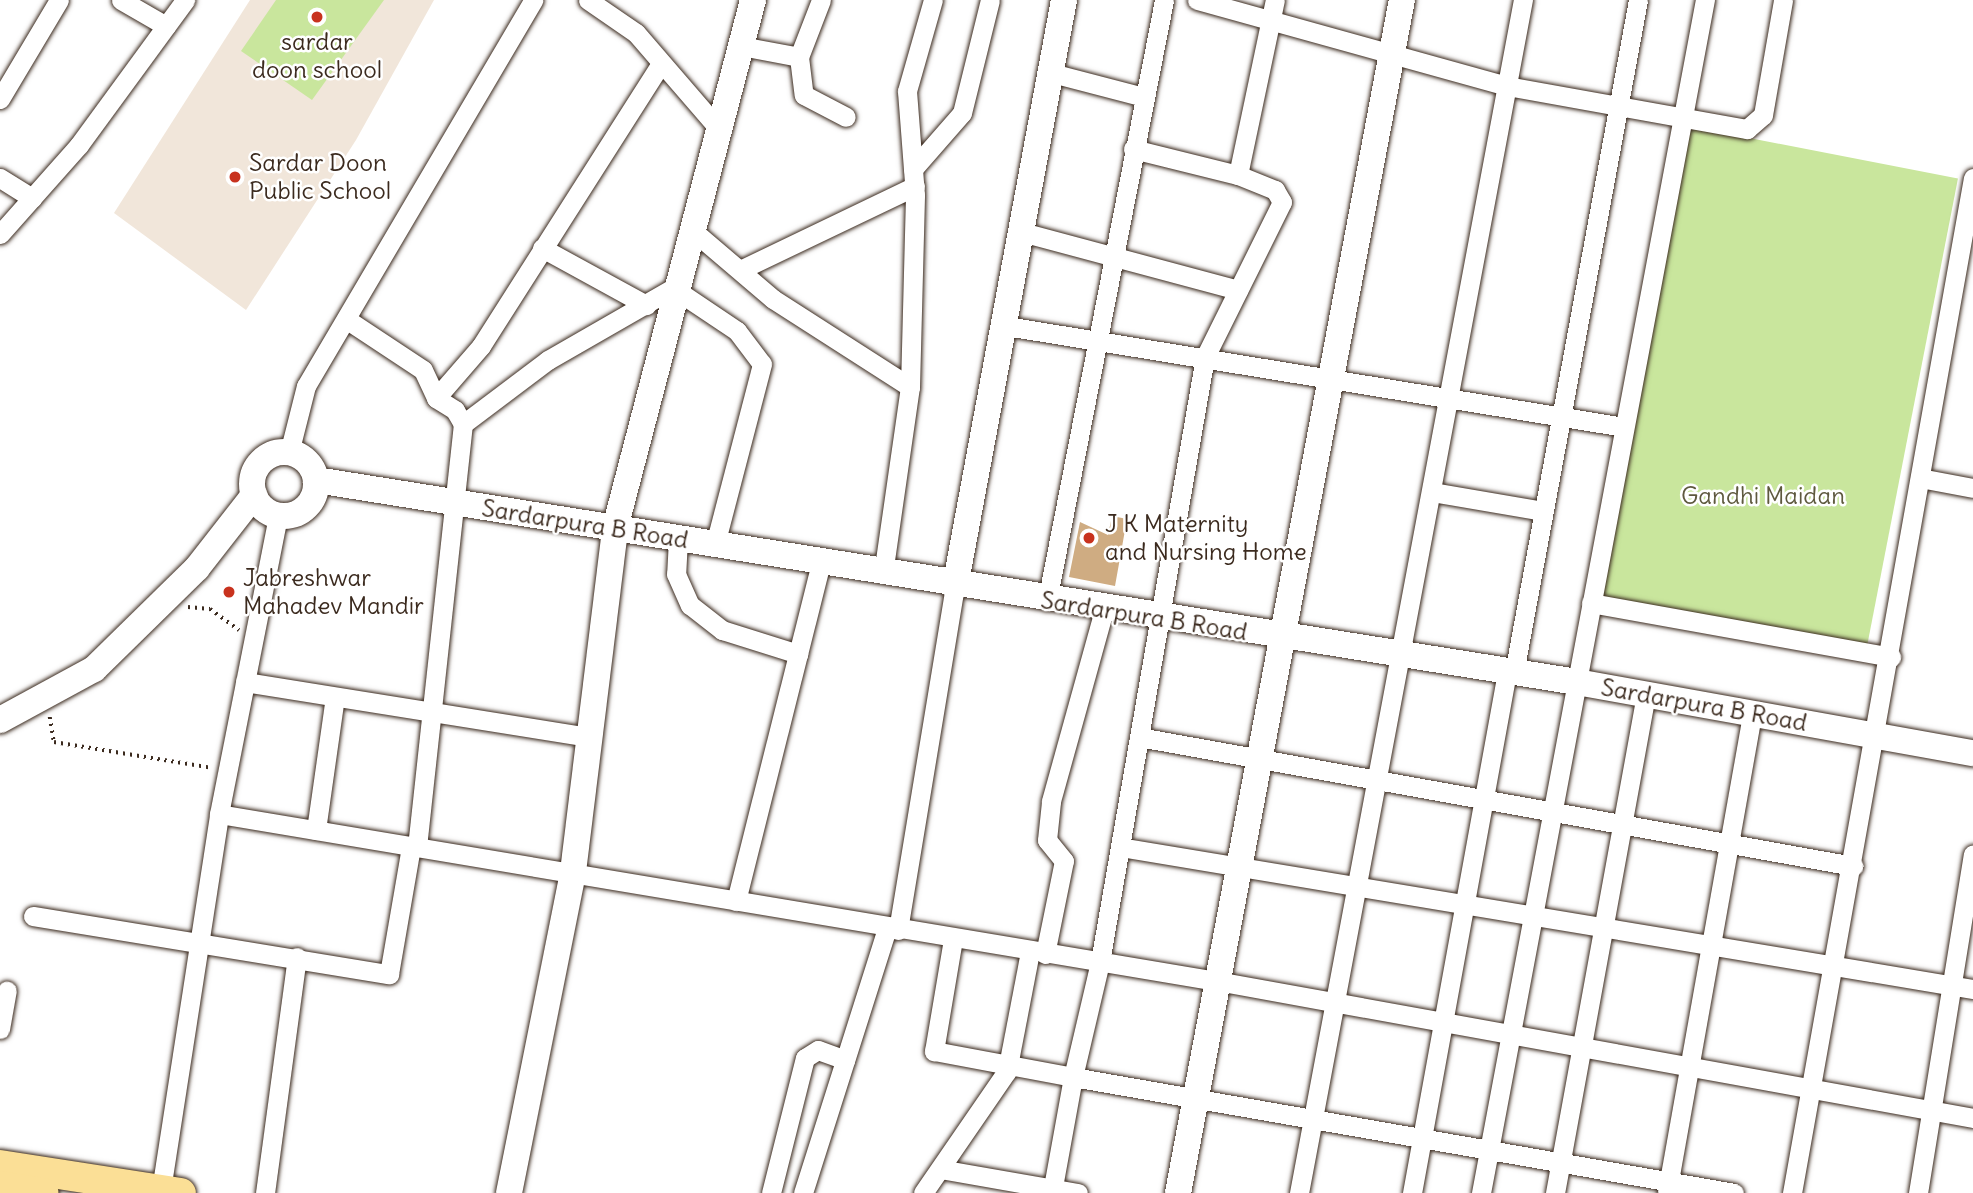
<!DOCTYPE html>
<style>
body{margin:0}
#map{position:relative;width:1973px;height:1193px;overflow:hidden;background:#fff;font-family:Delius,sans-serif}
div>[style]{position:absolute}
.built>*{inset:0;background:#f1e6da}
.green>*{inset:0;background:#c9e69d;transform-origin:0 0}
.building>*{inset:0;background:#cfac82}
.path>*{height:3.5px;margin-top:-1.75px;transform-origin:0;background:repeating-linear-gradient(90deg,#3b2a1e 0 2px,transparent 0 7px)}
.roads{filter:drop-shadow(0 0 2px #3b2a1e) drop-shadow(0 0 2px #3b2a1e)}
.street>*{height:19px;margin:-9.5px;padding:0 9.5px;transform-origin:9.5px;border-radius:9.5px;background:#fff}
.secondary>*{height:26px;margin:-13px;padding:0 13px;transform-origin:13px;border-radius:13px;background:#fff}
.secondary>.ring{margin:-13px;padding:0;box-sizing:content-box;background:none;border:26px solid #fff;border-radius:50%}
.primary>*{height:30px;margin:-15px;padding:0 15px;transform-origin:15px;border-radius:15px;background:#fbdf96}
.dots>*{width:19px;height:19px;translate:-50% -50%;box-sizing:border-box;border:4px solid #fff;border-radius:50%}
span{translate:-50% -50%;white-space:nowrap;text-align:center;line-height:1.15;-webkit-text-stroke:5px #fff;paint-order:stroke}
.poi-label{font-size:24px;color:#3b2a1e}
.left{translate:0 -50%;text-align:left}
.park-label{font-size:24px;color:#5e593e}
.street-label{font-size:24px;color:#3b2a1e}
</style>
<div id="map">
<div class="built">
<div style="clip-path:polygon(250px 0,434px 0,356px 140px,246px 310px,114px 213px)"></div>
</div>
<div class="green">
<div style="clip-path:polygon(276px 0,384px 0,312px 100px,241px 51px)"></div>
<div style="left:1688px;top:126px;width:275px;height:491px;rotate:11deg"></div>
</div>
<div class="building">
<div style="clip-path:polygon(1112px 516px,1127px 519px,1115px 586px,1069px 577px,1080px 522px,1108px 535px)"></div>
</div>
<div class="path">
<div style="left:188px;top:607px;width:22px;rotate:5deg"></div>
<div style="left:210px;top:609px;width:36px;rotate:36deg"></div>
<div style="left:50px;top:717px;width:25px;rotate:81deg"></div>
<div style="left:54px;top:742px;width:160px;rotate:9.3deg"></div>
</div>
<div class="roads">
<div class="street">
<div style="left:121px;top:0;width:52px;rotate:30deg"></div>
<div style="left:588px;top:0;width:58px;rotate:34.5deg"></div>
<div style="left:636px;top:33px;width:127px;rotate:49.2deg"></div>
<div style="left:1197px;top:0;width:322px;rotate:15.5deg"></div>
<div style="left:1507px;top:86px;width:244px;rotate:10.2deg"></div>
<div style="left:1747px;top:129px;width:21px;rotate:-41deg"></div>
<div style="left:1763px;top:115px;width:117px;rotate:-80.1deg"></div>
<div style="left:741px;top:46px;width:59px;rotate:10.7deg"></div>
<div style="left:799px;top:57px;width:61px;rotate:-68.9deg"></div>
<div style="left:799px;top:57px;width:38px;rotate:83deg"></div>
<div style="left:804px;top:95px;width:47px;rotate:27.6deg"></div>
<div style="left:1048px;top:72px;width:99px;rotate:14.6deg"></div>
<div style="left:0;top:99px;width:115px;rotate:-59.2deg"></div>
<div style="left:1133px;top:149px;width:108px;rotate:13.9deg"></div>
<div style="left:1238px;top:175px;width:40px;rotate:22deg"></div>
<div style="left:1275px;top:190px;width:14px;rotate:60deg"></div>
<div style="left:1282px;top:202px;width:173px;rotate:116.4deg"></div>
<div style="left:1205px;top:357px;width:614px;rotate:99.85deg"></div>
<div style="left:1100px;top:962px;width:118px;rotate:103.2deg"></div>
<div style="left:1073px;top:1077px;width:671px;rotate:9.95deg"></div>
<div style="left:913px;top:169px;width:74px;rotate:-48.8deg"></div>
<div style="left:962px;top:113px;width:116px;rotate:-76.1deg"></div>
<div style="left:1238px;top:175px;width:179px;rotate:-78.1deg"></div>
<div style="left:0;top:178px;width:38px;rotate:32deg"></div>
<div style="left:692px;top:230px;width:106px;rotate:40.4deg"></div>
<div style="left:773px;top:299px;width:163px;rotate:32.7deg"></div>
<div style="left:1018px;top:231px;width:228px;rotate:15deg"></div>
<div style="left:0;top:234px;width:119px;rotate:-48.4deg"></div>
<div style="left:79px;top:145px;width:180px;rotate:-53.8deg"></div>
<div style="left:542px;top:248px;width:119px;rotate:28.7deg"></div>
<div style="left:740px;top:270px;width:194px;rotate:-25.6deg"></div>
<div style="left:346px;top:319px;width:92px;rotate:33.5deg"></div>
<div style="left:423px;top:370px;width:31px;rotate:65deg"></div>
<div style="left:1000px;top:325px;width:632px;rotate:9.28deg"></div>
<div style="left:463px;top:424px;width:16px;rotate:-120deg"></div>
<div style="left:455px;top:410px;width:22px;rotate:-148deg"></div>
<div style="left:436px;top:398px;width:69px;rotate:-49.1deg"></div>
<div style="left:481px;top:346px;width:333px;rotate:-57.5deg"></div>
<div style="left:289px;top:453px;width:69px;rotate:-75.8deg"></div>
<div style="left:306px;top:386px;width:448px;rotate:-59.5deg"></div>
<div style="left:1920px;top:478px;width:54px;rotate:10.7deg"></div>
<div style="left:1432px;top:492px;width:113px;rotate:9.7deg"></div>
<div style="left:678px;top:539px;width:35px;rotate:93deg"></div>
<div style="left:676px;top:574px;width:34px;rotate:66deg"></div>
<div style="left:690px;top:605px;width:41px;rotate:38deg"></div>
<div style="left:722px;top:630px;width:80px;rotate:17.5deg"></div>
<div style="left:883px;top:574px;width:189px;rotate:-81.8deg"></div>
<div style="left:910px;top:387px;width:192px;rotate:-88.5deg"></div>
<div style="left:915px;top:195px;width:104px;rotate:-94.4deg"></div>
<div style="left:907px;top:91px;width:95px;rotate:-74.1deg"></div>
<div style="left:1047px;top:601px;width:612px;rotate:-78.98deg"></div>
<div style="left:1591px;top:603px;width:305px;rotate:10.2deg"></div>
<div style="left:1514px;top:673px;width:684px;rotate:-79.56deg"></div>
<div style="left:245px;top:682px;width:349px;rotate:9.1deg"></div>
<div style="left:1139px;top:737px;width:726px;rotate:10.24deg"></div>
<div style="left:219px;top:814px;width:1012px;rotate:9.5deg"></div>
<div style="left:1217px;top:981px;width:768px;rotate:10.27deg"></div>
<div style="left:316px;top:830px;width:134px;rotate:-81.9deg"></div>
<div style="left:417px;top:847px;width:425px;rotate:-83.8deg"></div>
<div style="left:463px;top:424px;width:106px;rotate:-37deg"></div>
<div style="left:548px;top:360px;width:144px;rotate:-29.9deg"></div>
<div style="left:673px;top:288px;width:77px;rotate:33.9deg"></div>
<div style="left:737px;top:331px;width:41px;rotate:52.9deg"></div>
<div style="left:762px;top:364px;width:187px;rotate:104.6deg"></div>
<div style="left:1120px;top:847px;width:865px;rotate:9.45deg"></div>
<div style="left:736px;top:901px;width:349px;rotate:-75.9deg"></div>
<div style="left:33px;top:916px;width:361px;rotate:9.3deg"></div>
<div style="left:389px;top:974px;width:130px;rotate:-80.2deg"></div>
<div style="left:898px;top:930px;width:348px;rotate:-80.6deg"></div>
<div style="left:953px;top:939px;width:114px;rotate:99.6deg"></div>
<div style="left:934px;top:1051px;width:141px;rotate:10.6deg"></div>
<div style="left:1073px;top:1077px;width:118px;rotate:100.3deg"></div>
<div style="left:1045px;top:954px;width:95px;rotate:-78.5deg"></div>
<div style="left:1064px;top:861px;width:27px;rotate:-129deg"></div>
<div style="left:1047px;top:840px;width:39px;rotate:-84deg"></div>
<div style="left:1051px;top:801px;width:198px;rotate:-74.5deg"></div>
<div style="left:0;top:1029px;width:39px;rotate:-80deg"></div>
<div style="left:940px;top:1169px;width:140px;rotate:9.9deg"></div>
<div style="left:161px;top:1190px;width:380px;rotate:-81.2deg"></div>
<div style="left:219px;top:814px;width:304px;rotate:-78.8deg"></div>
<div style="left:1667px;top:1192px;width:485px;rotate:-79.9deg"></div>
<div style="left:265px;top:1193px;width:238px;rotate:-82.3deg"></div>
<div style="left:771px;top:1193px;width:139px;rotate:-75.9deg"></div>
<div style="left:805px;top:1058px;width:15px;rotate:-32deg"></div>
<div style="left:818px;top:1050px;width:29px;rotate:20deg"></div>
<div style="left:803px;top:1193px;width:278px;rotate:-72.4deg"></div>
<div style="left:923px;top:1193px;width:148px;rotate:-55.5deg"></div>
<div style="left:1007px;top:1071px;width:122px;rotate:-79.1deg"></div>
<div style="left:1299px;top:1193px;width:1214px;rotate:-79.37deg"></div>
<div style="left:1412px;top:1193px;width:530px;rotate:-79.67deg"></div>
<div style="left:1481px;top:1193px;width:1214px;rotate:-79.37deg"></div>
<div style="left:1555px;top:1193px;width:507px;rotate:-79.66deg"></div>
<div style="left:1792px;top:1193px;width:1031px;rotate:-79.89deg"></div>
<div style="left:1918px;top:1193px;width:343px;rotate:-80.8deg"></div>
</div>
<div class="secondary">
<div class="ring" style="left:252px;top:452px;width:38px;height:38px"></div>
<div style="left:316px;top:480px;width:1277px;rotate:9.1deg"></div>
<div style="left:1577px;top:682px;width:402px;rotate:10.2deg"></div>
<div style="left:955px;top:587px;width:597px;rotate:-79.48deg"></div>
<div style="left:0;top:720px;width:107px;rotate:-28.5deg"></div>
<div style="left:94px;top:669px;width:144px;rotate:-44.4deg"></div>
<div style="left:197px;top:568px;width:93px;rotate:-52deg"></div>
<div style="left:509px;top:1193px;width:327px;rotate:-78.7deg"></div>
<div style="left:573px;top:872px;width:347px;rotate:-83deg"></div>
<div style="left:615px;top:528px;width:546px;rotate:-75.35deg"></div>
<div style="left:1178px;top:1193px;width:1214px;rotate:-79.37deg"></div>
</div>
<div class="primary">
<div style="left:0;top:1165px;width:183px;rotate:8.8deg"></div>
<div style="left:0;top:1186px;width:44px;rotate:9.2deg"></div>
</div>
</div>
<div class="dots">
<div style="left:317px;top:17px;background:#c8321e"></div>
<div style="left:235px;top:177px;background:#c8321e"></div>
<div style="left:1089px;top:538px;background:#c8321e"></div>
<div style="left:229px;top:592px;background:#c8321e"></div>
</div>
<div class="poi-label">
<span style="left:317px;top:56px">sardar<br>doon school</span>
<span class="left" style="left:249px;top:177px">Sardar Doon<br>Public School</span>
<span class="left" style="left:1105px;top:538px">J K Maternity<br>and Nursing Home</span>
<span class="left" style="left:243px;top:592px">Jabreshwar<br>Mahadev Mandir</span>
</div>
<div class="park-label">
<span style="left:1763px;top:496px">Gandhi Maidan</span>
</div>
<div class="street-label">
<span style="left:585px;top:524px;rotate:9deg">Sardarpura B Road</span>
<span style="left:1144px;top:616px;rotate:9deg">Sardarpura B Road</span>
<span style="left:1704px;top:705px;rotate:10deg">Sardarpura B Road</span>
</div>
</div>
